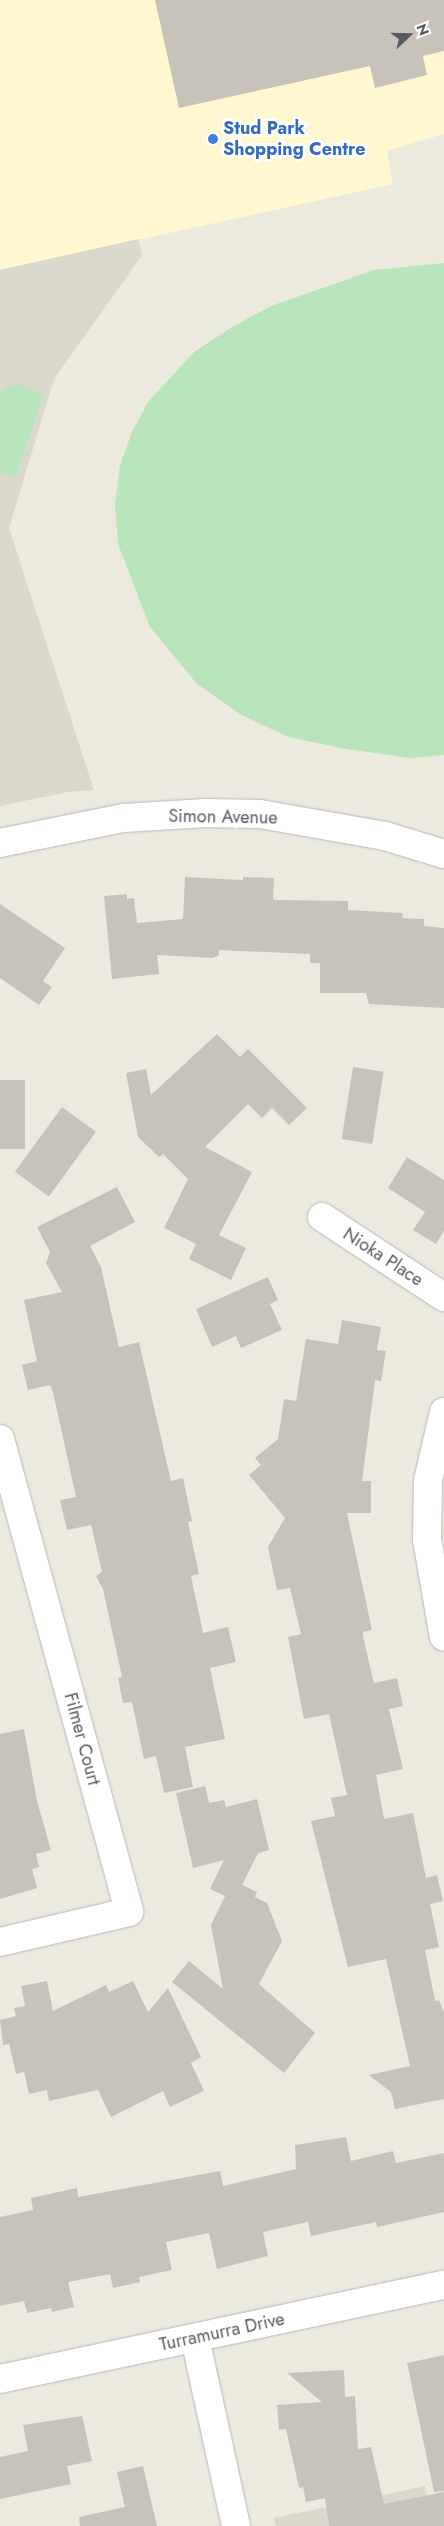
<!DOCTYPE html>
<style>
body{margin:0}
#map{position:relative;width:444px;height:2526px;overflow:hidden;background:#eceade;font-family:Jost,sans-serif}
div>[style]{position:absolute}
.commercial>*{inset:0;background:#fff7d0}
.education>*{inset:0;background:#dbd9cd}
.green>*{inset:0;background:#b8e6ba}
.building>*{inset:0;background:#c7c3bb;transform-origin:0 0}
.roads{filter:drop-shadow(0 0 1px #b6b9bf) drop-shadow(0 0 1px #b6b9bf)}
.minor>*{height:28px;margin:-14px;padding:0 14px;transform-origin:14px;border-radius:14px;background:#fff}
.dots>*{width:14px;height:14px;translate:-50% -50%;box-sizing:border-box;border:2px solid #fff;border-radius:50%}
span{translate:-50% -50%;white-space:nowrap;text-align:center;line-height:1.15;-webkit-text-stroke:5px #fff;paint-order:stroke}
.shop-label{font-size:18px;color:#366cbe;font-weight:700}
.left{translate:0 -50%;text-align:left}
.street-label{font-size:18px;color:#575b61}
.north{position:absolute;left:384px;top:10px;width:50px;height:50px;-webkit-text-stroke:4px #fff;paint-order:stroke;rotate:69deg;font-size:14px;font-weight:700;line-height:20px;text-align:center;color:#575b61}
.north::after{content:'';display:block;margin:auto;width:18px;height:22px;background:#575b61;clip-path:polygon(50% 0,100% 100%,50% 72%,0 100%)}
</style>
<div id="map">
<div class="commercial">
<div style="clip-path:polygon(0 0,444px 0,444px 134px,387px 151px,393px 184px,0 270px)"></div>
</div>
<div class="education">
<div style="clip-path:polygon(138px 239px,142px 255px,54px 379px,9px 528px,94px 790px,68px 792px,0 806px,0 270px)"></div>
<div style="clip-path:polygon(425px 2486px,434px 2526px,276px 2526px,274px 2518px)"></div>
</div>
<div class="green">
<div style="clip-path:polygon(444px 263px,444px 755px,410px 758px,346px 749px,288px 737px,240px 714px,197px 684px,150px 627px,118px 544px,115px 504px,120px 465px,132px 432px,148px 402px,194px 352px,232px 327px,271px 306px,374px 270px)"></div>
<div style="clip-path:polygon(17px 383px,43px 395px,15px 477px,0 472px,0 392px)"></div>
</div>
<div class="building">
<div style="clip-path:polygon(155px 0,444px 0,444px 51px,423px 56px,427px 75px,375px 88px,370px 66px,179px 108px)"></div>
<div style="clip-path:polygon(185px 877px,243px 880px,243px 877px,274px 878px,273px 899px,276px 900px,348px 901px,348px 910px,403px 913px,402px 918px,424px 919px,424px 926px,444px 928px,444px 1008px,369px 1004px,366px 993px,320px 993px,320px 963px,310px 963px,310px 954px,219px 950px,219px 955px,213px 958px,157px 955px,159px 974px,112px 979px,104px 896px,127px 894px,127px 899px,134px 898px,137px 923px,183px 919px)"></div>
<div style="clip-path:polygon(0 904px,65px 948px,43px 981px,52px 987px,39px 1005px,0 978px)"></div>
<div style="clip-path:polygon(217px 1034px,240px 1057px,248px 1049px,307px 1108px,289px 1125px,272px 1108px,262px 1118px,248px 1104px,205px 1147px,252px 1172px,219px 1235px,246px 1248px,231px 1280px,189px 1259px,196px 1244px,164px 1228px,188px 1179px,163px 1154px,159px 1157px,138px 1137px,126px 1073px,146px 1069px,151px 1095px)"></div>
<div style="left:353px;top:1067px;width:31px;height:73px;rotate:9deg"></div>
<div style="left:0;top:1080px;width:25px;height:69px"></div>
<div style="left:62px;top:1107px;width:42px;height:80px;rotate:36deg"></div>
<div style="clip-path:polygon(407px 1157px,444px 1180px,444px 1231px,436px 1244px,413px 1230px,425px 1212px,388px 1188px)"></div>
<div style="clip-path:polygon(117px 1187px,135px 1222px,90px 1246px,101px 1267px,119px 1347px,139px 1342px,171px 1481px,183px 1478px,192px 1521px,188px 1522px,199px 1574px,191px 1576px,203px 1633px,228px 1627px,236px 1662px,210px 1668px,225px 1739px,185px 1747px,193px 1787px,164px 1793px,156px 1756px,144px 1759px,132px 1702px,123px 1703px,118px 1678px,122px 1677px,103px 1589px,96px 1576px,102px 1572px,91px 1525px,67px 1530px,60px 1500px,76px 1497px,53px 1392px,50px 1385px,28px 1390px,22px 1365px,37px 1361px,24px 1300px,62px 1292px,46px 1263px,50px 1252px,37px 1227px)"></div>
<div style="clip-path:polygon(268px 1277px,278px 1300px,270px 1304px,282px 1330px,241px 1348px,236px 1336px,212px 1347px,196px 1309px)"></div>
<div style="clip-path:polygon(342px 1320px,381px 1327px,377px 1350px,386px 1351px,381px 1381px,375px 1380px,362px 1481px,371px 1481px,371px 1513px,347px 1513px,372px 1630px,363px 1632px,363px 1637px,374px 1683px,397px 1678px,403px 1706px,389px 1709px,403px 1769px,376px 1775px,384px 1819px,413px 1813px,426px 1878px,437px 1875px,443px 1901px,430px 1904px,439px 1947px,425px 1950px,435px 2001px,439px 2000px,444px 2012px,444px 2099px,395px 2109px,391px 2092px,369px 2075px,410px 2066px,386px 1959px,348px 1967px,311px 1821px,335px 1816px,331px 1798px,347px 1795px,329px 1714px,304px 1719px,288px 1637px,301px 1634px,290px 1588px,277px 1590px,268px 1547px,285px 1518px,249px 1475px,261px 1465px,255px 1458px,278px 1439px,284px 1399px,296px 1401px,306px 1339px,338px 1344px)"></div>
<div style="clip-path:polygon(24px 1729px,37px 1801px,51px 1850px,36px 1854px,39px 1867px,32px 1869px,37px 1888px,0 1899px,0 1734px)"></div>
<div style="clip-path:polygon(205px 1786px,209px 1803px,224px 1800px,226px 1807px,257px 1799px,269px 1850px,258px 1853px,242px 1885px,257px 1892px,255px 1897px,267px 1903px,282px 1941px,259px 1984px,315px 2033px,284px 2073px,172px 1982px,189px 1961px,223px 1989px,211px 1925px,225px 1896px,210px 1889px,224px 1860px,193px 1868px,176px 1793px)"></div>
<div style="clip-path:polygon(47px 1981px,53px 2011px,106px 1985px,109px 1992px,133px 1981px,148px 2012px,168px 1988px,201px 2057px,191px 2063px,204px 2091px,170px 2107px,163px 2091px,111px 2117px,98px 2090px,49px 2101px,47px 2090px,29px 2094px,24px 2072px,16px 2074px,9px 2044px,3px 2045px,0 2020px,16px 2016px,14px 2008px,25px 2006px,21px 1986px)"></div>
<div style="clip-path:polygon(346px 2137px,351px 2161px,393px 2151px,396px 2163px,444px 2153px,444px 2212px,377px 2227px,376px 2222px,311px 2236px,308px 2222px,263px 2232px,268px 2256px,217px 2269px,209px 2233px,166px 2242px,172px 2270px,139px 2277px,140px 2282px,113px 2288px,110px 2274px,68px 2282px,74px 2307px,52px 2312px,51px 2308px,27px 2313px,24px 2301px,0 2306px,0 2217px,33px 2210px,31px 2198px,77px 2188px,78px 2197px,220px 2171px,223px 2186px,296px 2169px,295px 2145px)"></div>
<div style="clip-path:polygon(444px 2355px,444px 2491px,434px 2492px,407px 2363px)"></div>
<div style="clip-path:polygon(344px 2370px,345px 2397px,355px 2396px,358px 2449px,371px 2447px,384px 2504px,444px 2492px,444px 2526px,329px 2526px,325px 2498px,306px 2502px,303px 2487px,299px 2488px,286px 2429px,279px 2430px,277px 2405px,322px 2402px,287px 2373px)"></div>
<div style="clip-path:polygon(82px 2416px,92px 2461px,67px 2466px,71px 2484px,0 2499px,0 2457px,28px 2451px,23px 2425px)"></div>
<div style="clip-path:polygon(143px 2466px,157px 2526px,80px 2526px,79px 2517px,125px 2507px,117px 2472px)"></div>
</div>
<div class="roads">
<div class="minor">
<div style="left:0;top:843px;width:126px;rotate:-11.5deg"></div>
<div style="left:123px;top:818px;width:83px;rotate:-3.4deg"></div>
<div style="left:206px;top:813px;width:54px;rotate:1.1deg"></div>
<div style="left:260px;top:814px;width:127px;rotate:10deg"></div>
<div style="left:385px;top:836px;width:62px;rotate:17deg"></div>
<div style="left:322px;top:1217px;width:146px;rotate:33.3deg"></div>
<div style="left:444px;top:1412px;width:71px;rotate:103.1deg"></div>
<div style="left:428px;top:1481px;width:58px;rotate:91deg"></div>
<div style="left:427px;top:1539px;width:99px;rotate:80.2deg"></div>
<div style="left:0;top:1439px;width:490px;rotate:74.7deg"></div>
<div style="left:129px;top:1912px;width:132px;rotate:166.9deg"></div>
<div style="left:195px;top:2338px;width:192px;rotate:77.7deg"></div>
<div style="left:0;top:2379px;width:454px;rotate:-12deg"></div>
</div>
</div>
<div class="dots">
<div style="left:213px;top:139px;background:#3f7fe0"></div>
</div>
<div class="shop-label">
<span class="left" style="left:223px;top:139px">Stud Park<br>Shopping Centre</span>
</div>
<div class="street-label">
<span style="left:223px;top:817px;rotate:1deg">Simon Avenue</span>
<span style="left:383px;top:1257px;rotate:33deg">Nioka Place</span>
<span style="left:82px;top:1739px;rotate:75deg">Filmer Court</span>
<span style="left:222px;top:2332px;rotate:-12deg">Turramurra Drive</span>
</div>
<div class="north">N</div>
</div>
